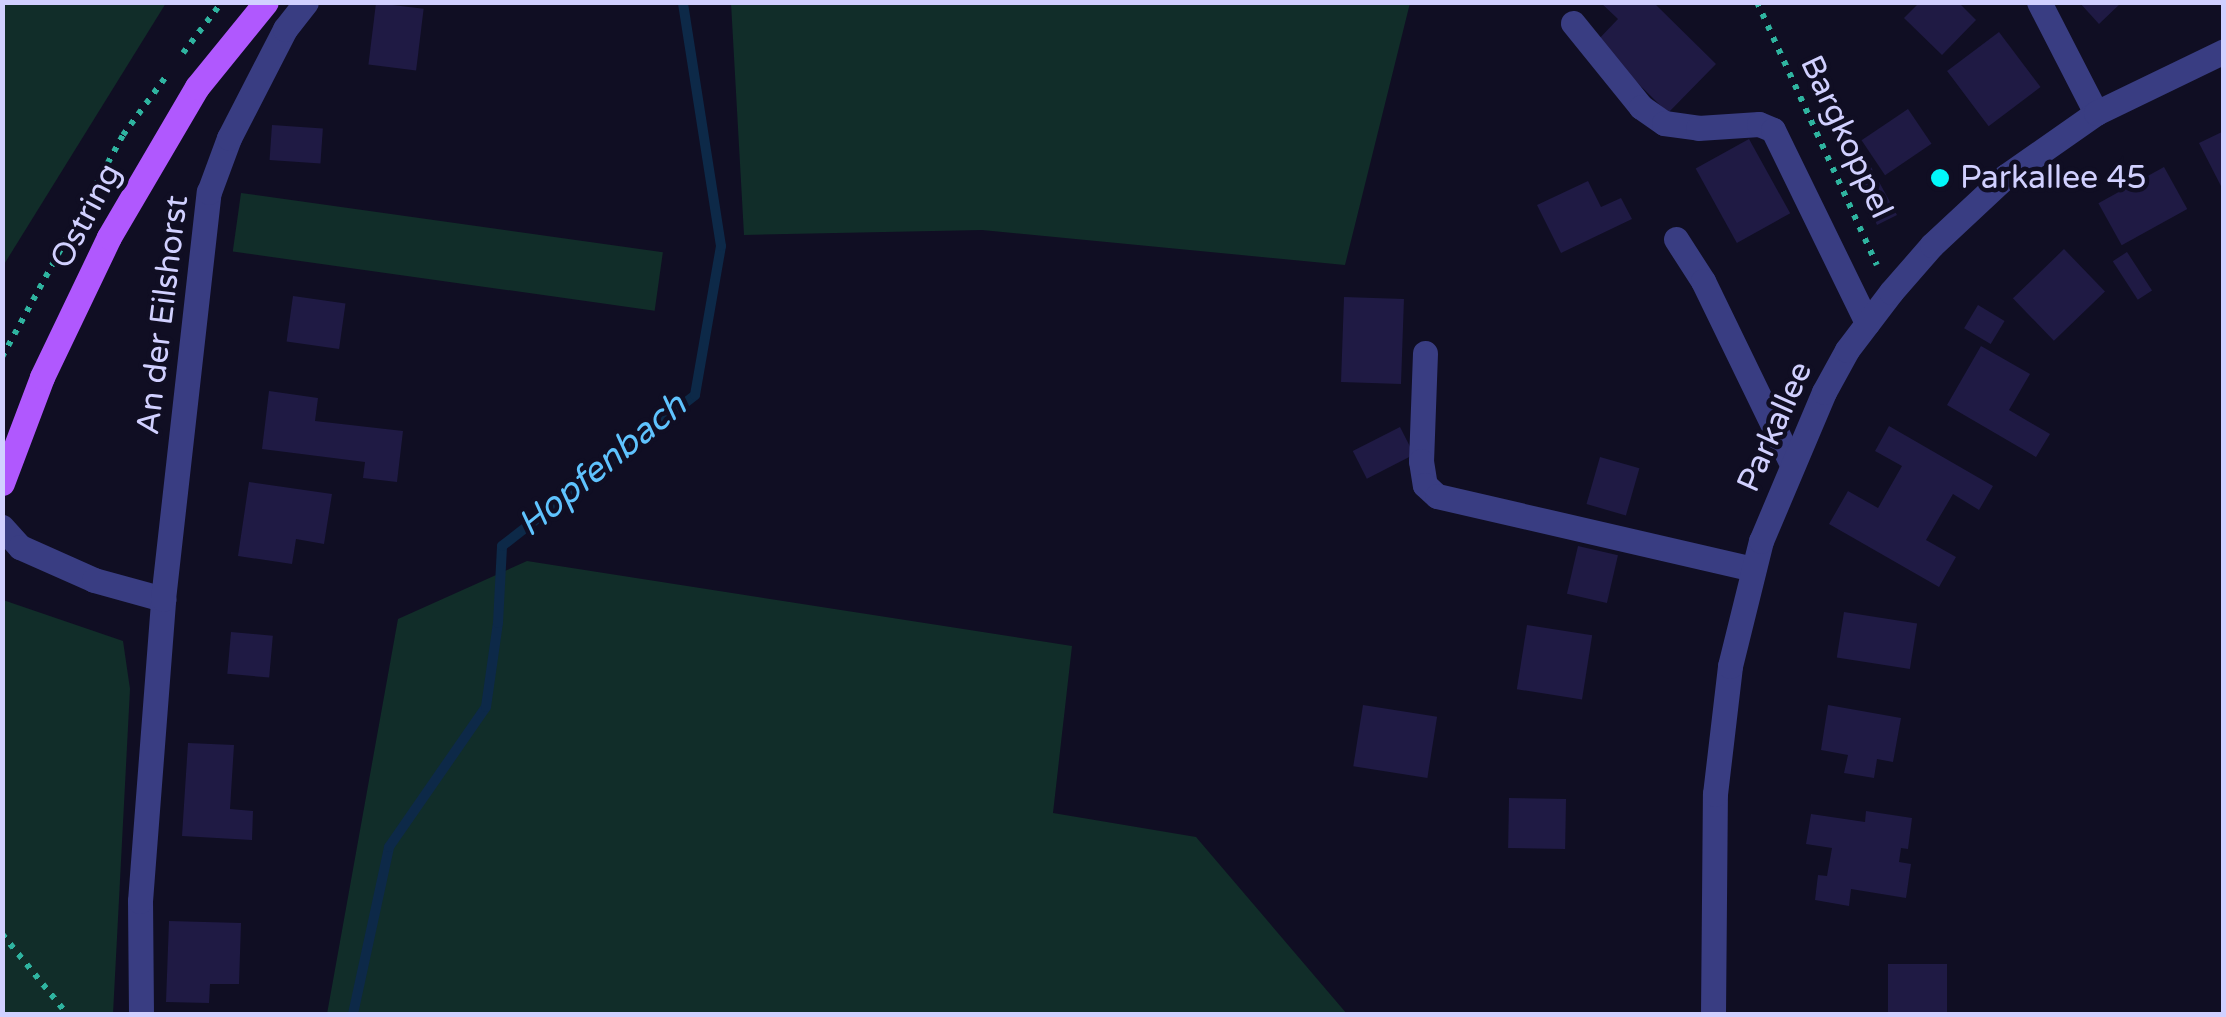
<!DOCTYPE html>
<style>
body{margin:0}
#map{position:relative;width:2226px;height:1017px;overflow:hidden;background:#100e23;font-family:"Varela Round",sans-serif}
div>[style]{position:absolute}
.green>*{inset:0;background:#112d29;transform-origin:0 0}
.stream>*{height:10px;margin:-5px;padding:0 5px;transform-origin:5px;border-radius:5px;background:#0d2948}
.building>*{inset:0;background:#1f1a44;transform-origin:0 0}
.path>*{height:6px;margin-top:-3px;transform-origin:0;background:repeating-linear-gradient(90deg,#2fb4a0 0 5px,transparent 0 13px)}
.minor>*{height:25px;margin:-12.5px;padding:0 12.5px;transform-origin:12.5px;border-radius:12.5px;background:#393d82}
.major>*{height:25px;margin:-12.5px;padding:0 12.5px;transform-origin:12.5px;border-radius:12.5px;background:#b058fe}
.dots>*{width:28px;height:28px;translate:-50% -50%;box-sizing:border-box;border:5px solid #100e23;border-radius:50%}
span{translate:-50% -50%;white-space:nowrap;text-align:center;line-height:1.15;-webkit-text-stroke:9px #100e23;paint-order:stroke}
.street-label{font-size:32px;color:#d1d0ff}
.poi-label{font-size:32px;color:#d1d0ff}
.left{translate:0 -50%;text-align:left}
.water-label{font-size:35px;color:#5fc3fe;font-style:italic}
.frame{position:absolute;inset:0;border:5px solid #d1d0ff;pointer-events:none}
</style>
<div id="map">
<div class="green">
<div style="clip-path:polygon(3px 2px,166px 3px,3px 266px,2px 3px)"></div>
<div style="clip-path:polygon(731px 3px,731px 2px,1410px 3px,1345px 265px,982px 230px,744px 235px)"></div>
<div style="left:241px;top:193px;width:426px;height:59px;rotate:8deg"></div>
<div style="clip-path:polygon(527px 561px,1072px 646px,1053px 813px,1196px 837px,1347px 1014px,327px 1014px,398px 619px)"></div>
<div style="clip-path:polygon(3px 600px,123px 641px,130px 689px,113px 1014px,3px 1014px)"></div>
</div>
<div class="stream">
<div style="left:353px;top:1014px;width:171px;rotate:-77.8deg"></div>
<div style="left:389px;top:847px;width:170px;rotate:-55.3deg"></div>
<div style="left:486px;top:707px;width:85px;rotate:-81.9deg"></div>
<div style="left:498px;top:623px;width:77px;rotate:-87deg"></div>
<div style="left:502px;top:546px;width:245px;rotate:-38deg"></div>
<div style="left:695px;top:395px;width:151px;rotate:-80.1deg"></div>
<div style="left:721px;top:246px;width:247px;rotate:-98.9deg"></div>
</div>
<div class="building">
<div style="clip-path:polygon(1600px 2px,1653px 2px,1716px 64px,1668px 113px,1596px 42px,1618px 19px)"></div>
<div style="clip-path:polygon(1920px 2px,1958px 2px,1976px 20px,1942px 55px,1904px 18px)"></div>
<div style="clip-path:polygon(2079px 2px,2122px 2px,2099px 24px)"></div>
<div style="left:376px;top:3px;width:48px;height:62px;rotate:7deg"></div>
<div style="left:1999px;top:32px;width:69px;height:65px;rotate:53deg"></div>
<div style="left:1908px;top:109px;width:42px;height:56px;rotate:56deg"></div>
<div style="left:272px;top:125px;width:51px;height:35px;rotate:4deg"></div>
<div style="clip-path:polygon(2224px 131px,2224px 192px,2199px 143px)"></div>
<div style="left:1749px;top:139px;width:85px;height:61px;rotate:61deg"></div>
<div style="clip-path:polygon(1871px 167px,1897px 215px,1877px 225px,1854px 175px)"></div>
<div style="left:2164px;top:167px;width:48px;height:75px;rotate:61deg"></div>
<div style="clip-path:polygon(1588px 181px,1601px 207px,1621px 198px,1632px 219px,1561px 253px,1537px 205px)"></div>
<div style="left:2064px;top:249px;width:59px;height:71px;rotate:46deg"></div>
<div style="left:2127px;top:252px;width:46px;height:17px;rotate:57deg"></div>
<div style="left:293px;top:296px;width:53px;height:46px;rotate:8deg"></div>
<div style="left:1344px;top:297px;width:60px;height:85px;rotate:2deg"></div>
<div style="left:1978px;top:305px;width:31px;height:27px;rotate:31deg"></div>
<div style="clip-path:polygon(1981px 346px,2030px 374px,2009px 410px,2050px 434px,2036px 457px,1947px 405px)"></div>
<div style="clip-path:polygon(269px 391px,318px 398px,315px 421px,403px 431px,397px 482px,363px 478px,365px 462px,262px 449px)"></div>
<div style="clip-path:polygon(1889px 426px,1993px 486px,1979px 510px,1953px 494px,1926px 540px,1956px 557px,1939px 587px,1829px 524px,1848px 491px,1878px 508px,1902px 466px,1875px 451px)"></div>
<div style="left:1400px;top:427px;width:31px;height:53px;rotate:63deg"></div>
<div style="left:1600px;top:457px;width:41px;height:49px;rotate:16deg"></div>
<div style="clip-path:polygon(249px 482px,332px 494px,324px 544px,296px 539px,292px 564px,238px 556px)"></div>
<div style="left:1578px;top:546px;width:41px;height:49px;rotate:13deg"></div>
<div style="left:1844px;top:612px;width:74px;height:46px;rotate:9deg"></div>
<div style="left:1527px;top:625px;width:66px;height:65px;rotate:9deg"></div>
<div style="left:231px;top:632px;width:42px;height:42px;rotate:5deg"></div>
<div style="left:1363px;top:705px;width:75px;height:62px;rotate:9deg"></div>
<div style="clip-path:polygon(1828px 705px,1901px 718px,1893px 762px,1877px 759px,1874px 778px,1844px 773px,1848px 755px,1821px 750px)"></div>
<div style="clip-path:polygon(188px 743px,234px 745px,230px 809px,253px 811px,252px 840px,182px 836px)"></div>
<div style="left:1509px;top:798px;width:57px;height:50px;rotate:1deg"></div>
<div style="clip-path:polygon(1866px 811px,1912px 818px,1908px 849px,1901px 848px,1899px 862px,1911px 864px,1906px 898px,1851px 889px,1849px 906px,1815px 900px,1818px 875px,1827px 876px,1832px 848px,1806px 844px,1811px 814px,1865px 822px)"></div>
<div style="clip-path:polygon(169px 921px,241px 923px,239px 984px,210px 984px,209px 1003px,166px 1002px)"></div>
<div style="left:1888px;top:964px;width:59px;height:50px"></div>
</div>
<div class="path">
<div style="left:1757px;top:2px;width:289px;rotate:65.5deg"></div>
<div style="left:183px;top:53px;width:64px;rotate:-52.6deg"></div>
<div style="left:2px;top:357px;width:253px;rotate:-61.4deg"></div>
<div style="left:123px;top:135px;width:74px;rotate:-53.7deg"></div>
<div style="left:2px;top:934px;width:103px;rotate:50.9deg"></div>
</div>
<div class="minor">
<div style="left:2039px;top:2px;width:125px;rotate:62.8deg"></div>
<div style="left:1573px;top:23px;width:108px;rotate:51deg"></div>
<div style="left:1641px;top:107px;width:28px;rotate:35deg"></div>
<div style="left:1664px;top:123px;width:34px;rotate:8deg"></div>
<div style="left:1698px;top:128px;width:61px;rotate:-3.8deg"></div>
<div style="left:1759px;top:124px;width:15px;rotate:23deg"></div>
<div style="left:1773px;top:130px;width:215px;rotate:64deg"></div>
<div style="left:1676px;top:239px;width:50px;rotate:57.3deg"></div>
<div style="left:1703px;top:281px;width:201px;rotate:64.1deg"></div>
<div style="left:1425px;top:353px;width:108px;rotate:92.1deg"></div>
<div style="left:1421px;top:461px;width:24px;rotate:81deg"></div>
<div style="left:1425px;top:485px;width:16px;rotate:43deg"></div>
<div style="left:1437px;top:496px;width:324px;rotate:13deg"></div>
<div style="left:2px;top:527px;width:27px;rotate:48deg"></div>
<div style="left:20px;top:547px;width:81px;rotate:24deg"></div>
<div style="left:94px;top:580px;width:72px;rotate:15.4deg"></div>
<div style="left:141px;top:1014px;width:113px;rotate:-90.5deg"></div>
<div style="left:140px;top:901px;width:303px;rotate:-85.6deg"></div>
<div style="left:163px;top:599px;width:410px;rotate:-83.6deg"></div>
<div style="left:209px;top:192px;width:58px;rotate:-69.7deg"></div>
<div style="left:229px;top:138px;width:123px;rotate:-62.8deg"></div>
<div style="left:285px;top:29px;width:34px;rotate:-52deg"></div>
<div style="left:1713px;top:1014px;width:220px;rotate:-89.5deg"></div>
<div style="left:1715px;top:794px;width:129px;rotate:-83.3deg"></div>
<div style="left:1730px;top:666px;width:129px;rotate:-76.1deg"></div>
<div style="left:1761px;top:541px;width:162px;rotate:-67.1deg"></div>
<div style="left:1824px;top:392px;width:48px;rotate:-61.3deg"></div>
<div style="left:1847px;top:350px;width:73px;rotate:-52.8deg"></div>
<div style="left:1891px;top:292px;width:62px;rotate:-48.9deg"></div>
<div style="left:1932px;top:245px;width:101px;rotate:-43deg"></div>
<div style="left:2006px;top:176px;width:110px;rotate:-35deg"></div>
<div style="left:2096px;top:113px;width:142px;rotate:-25.8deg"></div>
</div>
<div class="major">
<div style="left:2px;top:483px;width:113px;rotate:-69.3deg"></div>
<div style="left:42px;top:377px;width:155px;rotate:-64.4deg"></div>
<div style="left:109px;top:237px;width:174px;rotate:-59.6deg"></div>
<div style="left:197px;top:87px;width:109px;rotate:-50.9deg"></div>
</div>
<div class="dots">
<div style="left:1940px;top:178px;background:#01f8fa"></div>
</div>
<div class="street-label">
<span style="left:1846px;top:137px;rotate:65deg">Bargkoppel</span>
<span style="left:86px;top:216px;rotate:-62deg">Ostring</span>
<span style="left:163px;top:315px;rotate:-83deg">An der Eilshorst</span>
<span style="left:1775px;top:427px;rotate:-66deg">Parkallee</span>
</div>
<div class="poi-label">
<span class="left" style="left:1960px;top:178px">Parkallee 45</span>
</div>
<div class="water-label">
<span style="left:602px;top:465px;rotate:-39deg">Hopfenbach</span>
</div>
<div class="frame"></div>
</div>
